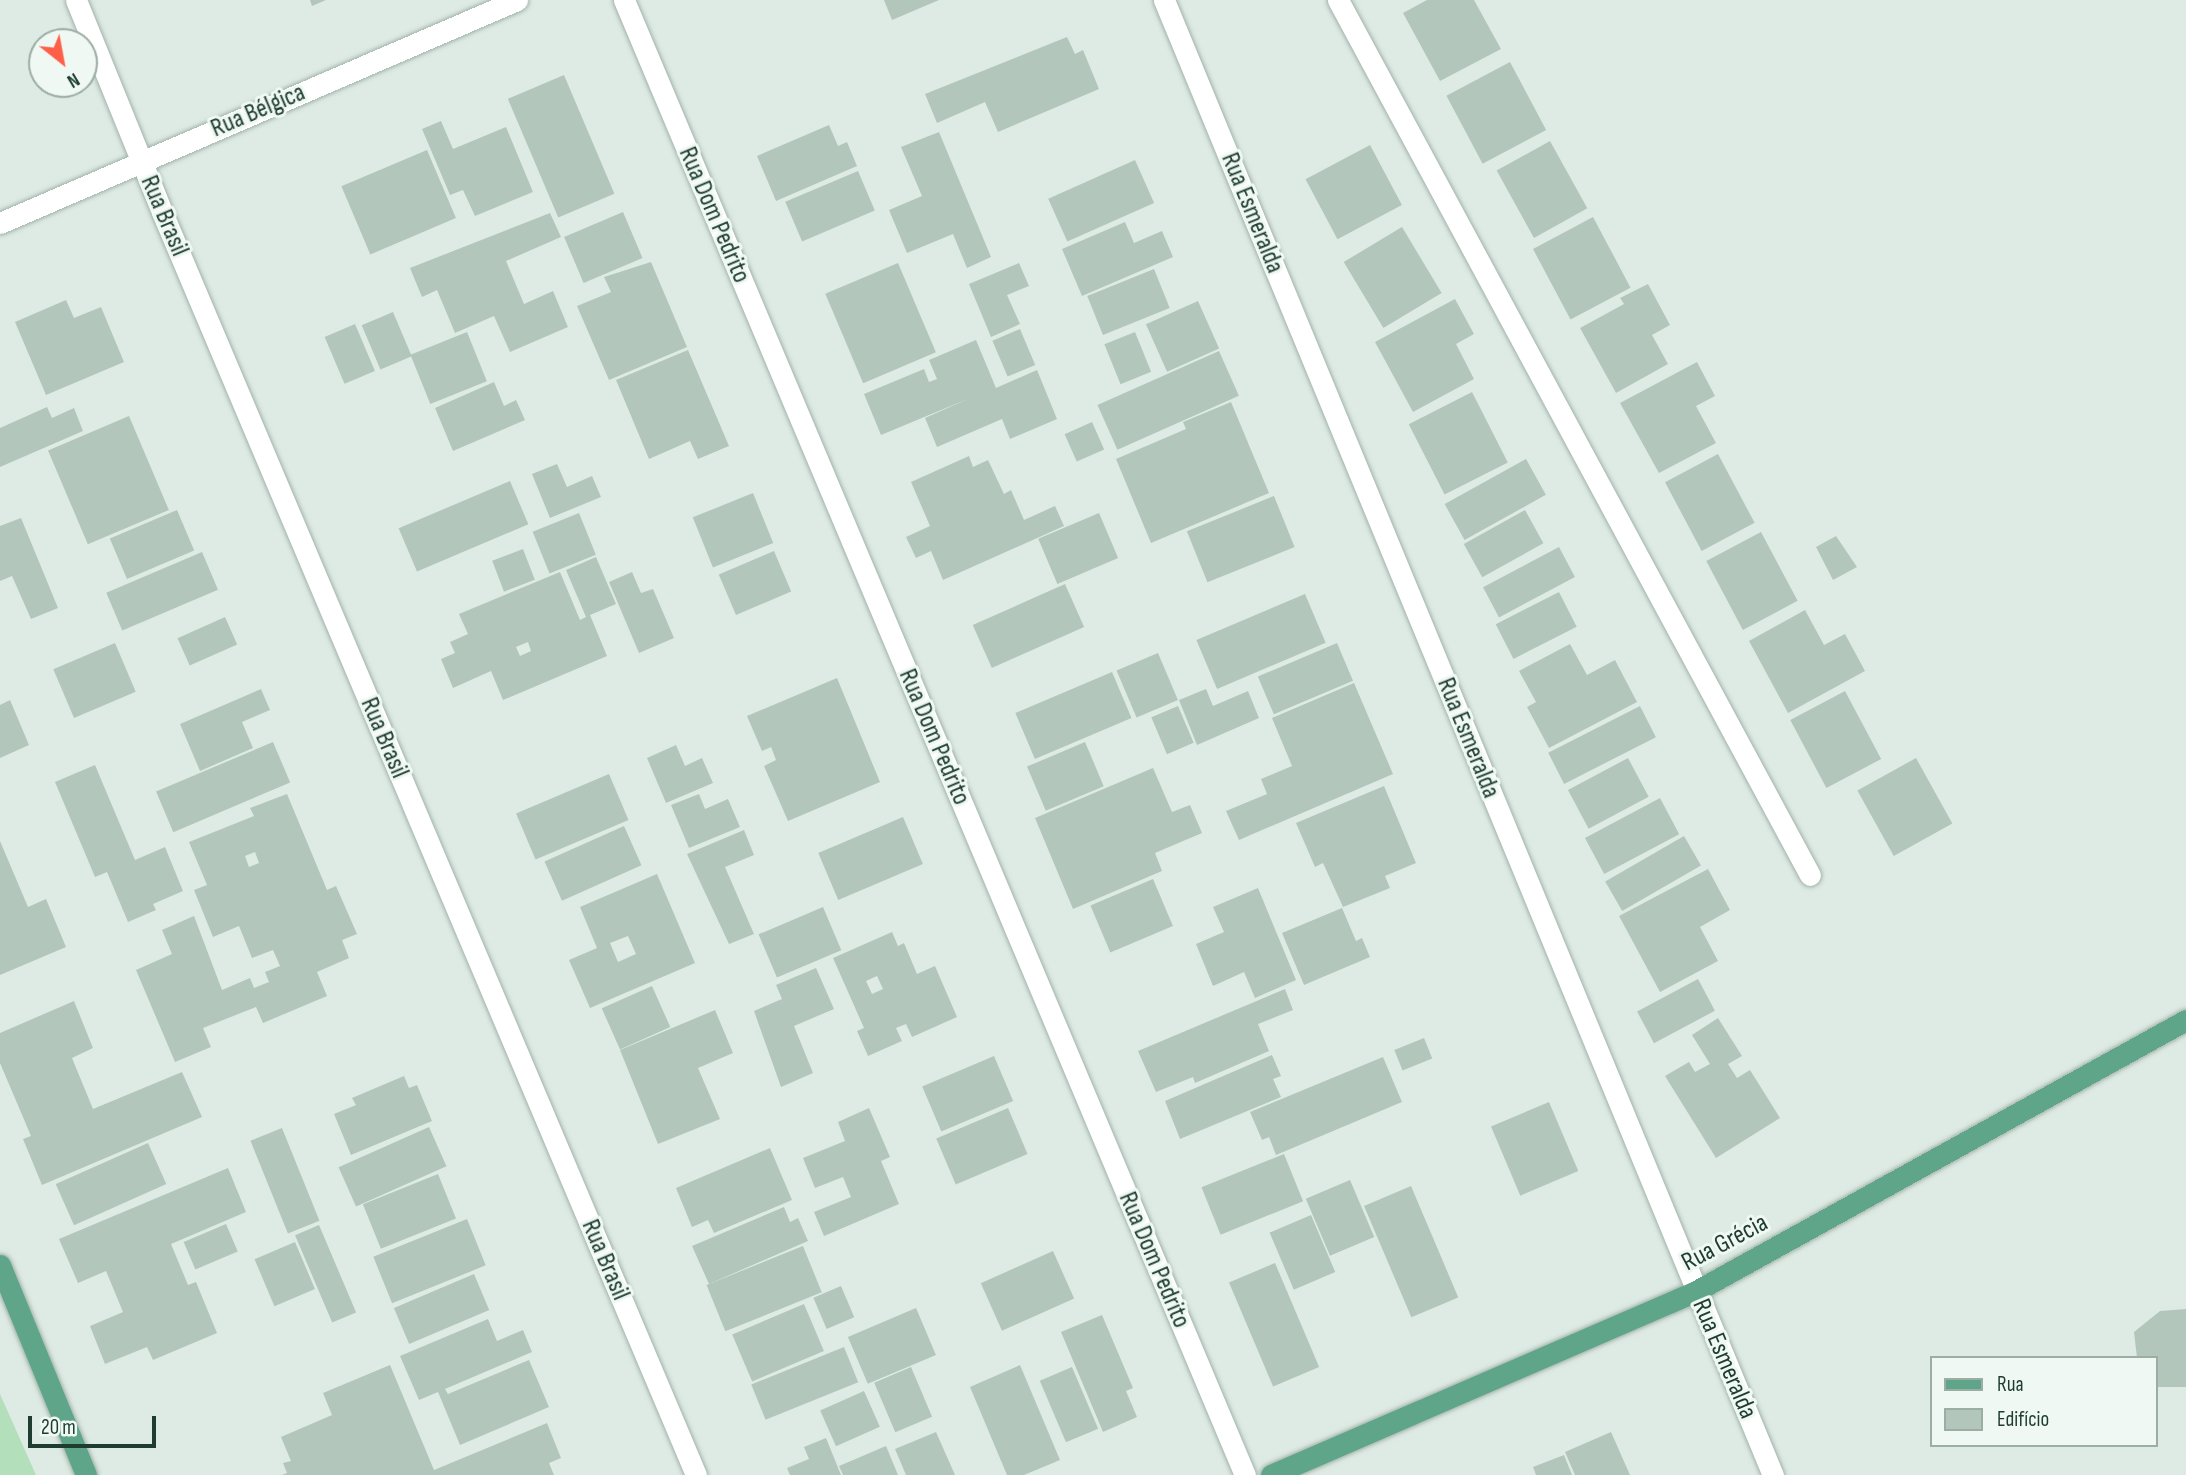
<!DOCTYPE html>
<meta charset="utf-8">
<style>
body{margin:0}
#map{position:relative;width:2186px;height:1475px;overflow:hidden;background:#deebe4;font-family:"Sofia Sans Condensed",sans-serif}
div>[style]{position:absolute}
.green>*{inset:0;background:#b4dfbb}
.building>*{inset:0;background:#b3c6bc;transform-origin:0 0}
.roads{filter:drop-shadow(0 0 2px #a1b3aa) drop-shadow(0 0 2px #a1b3aa)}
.minor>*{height:21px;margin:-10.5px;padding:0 10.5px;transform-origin:10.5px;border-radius:10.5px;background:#fff}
.major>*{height:21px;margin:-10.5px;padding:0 10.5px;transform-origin:10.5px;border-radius:10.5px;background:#5ea58a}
span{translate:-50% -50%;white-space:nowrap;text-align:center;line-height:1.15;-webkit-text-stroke:6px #eff8f2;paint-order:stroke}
.street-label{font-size:26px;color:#1e3c30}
.legend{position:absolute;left:1930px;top:1356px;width:228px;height:91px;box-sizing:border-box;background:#eff8f2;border:2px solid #9bada4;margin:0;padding:9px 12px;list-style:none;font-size:21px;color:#1e3c30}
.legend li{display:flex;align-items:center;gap:14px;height:35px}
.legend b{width:35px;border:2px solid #9bada4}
.north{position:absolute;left:28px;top:28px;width:70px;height:70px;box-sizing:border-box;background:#eff8f2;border:2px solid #9bada4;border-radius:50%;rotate:149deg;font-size:19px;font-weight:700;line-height:28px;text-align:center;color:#1e3c30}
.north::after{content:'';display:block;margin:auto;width:24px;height:32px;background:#fe5f49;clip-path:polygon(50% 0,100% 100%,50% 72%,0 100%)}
.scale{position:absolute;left:28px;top:1416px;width:128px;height:32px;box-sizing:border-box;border:4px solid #1e3c30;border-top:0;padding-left:9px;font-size:21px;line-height:24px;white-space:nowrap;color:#1e3c30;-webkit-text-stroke:5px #eff8f2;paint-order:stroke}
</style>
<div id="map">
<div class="green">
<div style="clip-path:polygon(0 1394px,36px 1475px,0 1475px)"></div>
</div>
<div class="building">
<div style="clip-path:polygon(310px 0,326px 0,312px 6px)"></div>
<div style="clip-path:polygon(884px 0,939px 0,892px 20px)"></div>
<div style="clip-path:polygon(1427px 0,1474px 0,1501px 49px,1440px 81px,1403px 13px)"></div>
<div style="clip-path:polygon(1067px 37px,1075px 54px,1083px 50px,1099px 89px,998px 132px,985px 102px,937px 123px,925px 94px)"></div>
<div style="left:1510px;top:62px;width:77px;height:72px;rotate:62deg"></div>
<div style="left:564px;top:75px;width:129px;height:61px;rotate:67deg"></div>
<div style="clip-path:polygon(441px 121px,453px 149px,506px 127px,533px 192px,475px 216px,463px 190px,450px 195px,422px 129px)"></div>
<div style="clip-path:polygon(829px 125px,838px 146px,847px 142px,857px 166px,776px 201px,757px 156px)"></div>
<div style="clip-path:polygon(939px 132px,991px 257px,967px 268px,953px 234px,907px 253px,889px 210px,922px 196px,901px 147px)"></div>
<div style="left:1550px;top:141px;width:77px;height:61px;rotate:61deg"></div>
<div style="left:1370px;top:145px;width:68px;height:73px;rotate:62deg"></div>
<div style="left:427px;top:150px;width:74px;height:93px;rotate:67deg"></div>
<div style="left:1135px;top:160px;width:47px;height:95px;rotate:66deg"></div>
<div style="left:858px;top:171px;width:43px;height:79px;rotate:67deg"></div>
<div style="left:623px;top:212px;width:50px;height:64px;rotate:67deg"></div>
<div style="clip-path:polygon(550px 213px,561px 237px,506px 261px,524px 304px,553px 291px,568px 327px,510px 352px,494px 316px,455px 333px,437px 290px,422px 297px,410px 268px)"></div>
<div style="left:1593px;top:217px;width:80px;height:68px;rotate:62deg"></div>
<div style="clip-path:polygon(1125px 222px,1134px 243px,1162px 231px,1173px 257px,1082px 296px,1062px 249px)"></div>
<div style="left:1402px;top:227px;width:77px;height:68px;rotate:59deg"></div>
<div style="clip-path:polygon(651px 262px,687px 347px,609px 380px,577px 306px,611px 292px,604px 277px)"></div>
<div style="left:898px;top:263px;width:97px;height:79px;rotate:67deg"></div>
<div style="clip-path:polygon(1019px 263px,1029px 286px,1007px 295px,1020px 324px,991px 337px,969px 284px)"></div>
<div style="left:1154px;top:269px;width:42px;height:72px;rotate:68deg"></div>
<div style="clip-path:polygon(1648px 284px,1670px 325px,1652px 335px,1668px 364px,1616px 393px,1580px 328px,1624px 304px,1620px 298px)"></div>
<div style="clip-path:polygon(1455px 299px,1474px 334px,1456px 344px,1474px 379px,1413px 412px,1375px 342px)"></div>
<div style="clip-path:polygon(66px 300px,74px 318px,101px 307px,124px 362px,46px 395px,15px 322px)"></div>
<div style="left:1198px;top:301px;width:52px;height:57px;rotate:66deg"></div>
<div style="left:393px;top:312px;width:48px;height:34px;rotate:67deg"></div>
<div style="left:355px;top:324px;width:51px;height:33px;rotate:67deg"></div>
<div style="left:1020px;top:329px;width:39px;height:30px;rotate:67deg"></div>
<div style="left:467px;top:332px;width:53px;height:61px;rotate:68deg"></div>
<div style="left:1135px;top:332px;width:43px;height:33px;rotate:68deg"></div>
<div style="clip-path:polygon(976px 340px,996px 388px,1037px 370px,1057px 419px,1010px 439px,1002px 419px,937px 447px,925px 418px,970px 398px,881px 435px,864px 394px,924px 369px,929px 382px,937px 379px,929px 360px)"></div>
<div style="clip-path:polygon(688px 350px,729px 446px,698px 459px,690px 441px,649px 459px,616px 380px)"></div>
<div style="left:1219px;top:351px;width:49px;height:133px;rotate:66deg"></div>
<div style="clip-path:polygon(1697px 362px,1715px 396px,1696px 406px,1716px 443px,1659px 473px,1620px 403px)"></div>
<div style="clip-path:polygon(494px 382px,504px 406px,516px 400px,525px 420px,453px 451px,435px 408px)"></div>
<div style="left:1472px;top:392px;width:79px;height:71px;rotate:63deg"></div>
<div style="clip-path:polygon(1231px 402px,1269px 493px,1151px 543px,1116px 459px,1186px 429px,1183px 422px)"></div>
<div style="clip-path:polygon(47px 407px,52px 418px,74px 408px,83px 431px,0 467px,0 428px)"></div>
<div style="left:129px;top:416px;width:102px;height:88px;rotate:67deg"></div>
<div style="left:1092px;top:422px;width:30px;height:30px;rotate:66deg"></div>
<div style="left:1718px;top:454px;width:78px;height:60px;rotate:62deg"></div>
<div style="clip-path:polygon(969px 456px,973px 467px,988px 460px,1004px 494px,1011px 490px,1024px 520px,1055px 506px,1064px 526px,943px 580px,931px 551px,916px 558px,906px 537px,930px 526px,911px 482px)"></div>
<div style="left:1526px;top:459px;width:41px;height:93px;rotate:61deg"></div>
<div style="clip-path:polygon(557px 464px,567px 487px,592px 476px,601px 497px,550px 518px,532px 474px)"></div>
<div style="left:510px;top:481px;width:47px;height:121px;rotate:67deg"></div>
<div style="left:753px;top:493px;width:54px;height:65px;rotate:68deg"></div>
<div style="left:1274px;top:496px;width:55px;height:94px;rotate:68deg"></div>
<div style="left:177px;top:510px;width:44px;height:73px;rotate:67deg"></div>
<div style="left:1525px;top:510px;width:38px;height:70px;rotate:61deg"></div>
<div style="left:579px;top:513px;width:45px;height:50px;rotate:68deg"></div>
<div style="left:1099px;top:513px;width:49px;height:66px;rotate:67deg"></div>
<div style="clip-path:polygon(21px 518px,58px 608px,31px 619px,12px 576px,0 581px,0 526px)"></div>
<div style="left:1761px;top:532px;width:78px;height:62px;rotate:62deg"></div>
<div style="clip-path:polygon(1836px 536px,1857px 567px,1833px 580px,1816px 547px)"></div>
<div style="left:1559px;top:547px;width:34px;height:86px;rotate:62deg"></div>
<div style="left:523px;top:549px;width:33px;height:33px;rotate:69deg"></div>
<div style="left:774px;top:551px;width:44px;height:60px;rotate:67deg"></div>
<div style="left:202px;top:552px;width:41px;height:104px;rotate:67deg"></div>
<div style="clip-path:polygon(evenodd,596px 557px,616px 604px,590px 615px,607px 656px,503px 700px,491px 671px,453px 688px,441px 659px,455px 653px,450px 642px,468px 634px,459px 614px,560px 572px,580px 620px,586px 617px,566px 570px,596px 557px,528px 642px,531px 651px,520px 656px,516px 647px,528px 642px)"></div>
<div style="clip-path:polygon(632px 572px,641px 593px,653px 589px,674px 638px,639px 653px,609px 582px)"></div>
<div style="left:1065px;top:584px;width:47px;height:101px;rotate:66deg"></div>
<div style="left:1559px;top:592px;width:39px;height:71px;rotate:63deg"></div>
<div style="left:1305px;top:594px;width:53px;height:118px;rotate:67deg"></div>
<div style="clip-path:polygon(1805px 610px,1824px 645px,1845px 634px,1865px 671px,1788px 713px,1749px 641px)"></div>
<div style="left:225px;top:617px;width:30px;height:52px;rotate:66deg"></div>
<div style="left:115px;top:643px;width:53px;height:67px;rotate:67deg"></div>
<div style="left:1337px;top:643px;width:41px;height:86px;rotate:67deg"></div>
<div style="clip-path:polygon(1570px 644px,1587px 675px,1615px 660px,1637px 702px,1549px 748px,1527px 707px,1536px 702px,1519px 671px)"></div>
<div style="left:1158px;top:653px;width:51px;height:45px;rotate:67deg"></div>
<div style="left:1112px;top:672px;width:50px;height:105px;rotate:67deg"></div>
<div style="clip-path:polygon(837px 678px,880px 782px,788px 821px,764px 766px,776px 760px,771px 747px,762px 751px,747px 716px)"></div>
<div style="clip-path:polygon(1354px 683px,1393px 774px,1239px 840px,1226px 811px,1267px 794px,1261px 779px,1292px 766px,1272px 718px)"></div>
<div style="clip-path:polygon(261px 689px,270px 710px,242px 722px,253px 748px,200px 771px,180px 724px)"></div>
<div style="clip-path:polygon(1206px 689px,1213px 706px,1248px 691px,1259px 718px,1197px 745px,1179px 700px)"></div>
<div style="left:1845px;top:691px;width:77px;height:62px;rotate:62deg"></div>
<div style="clip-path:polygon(10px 700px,29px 745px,0 758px,0 705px)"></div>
<div style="left:1178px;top:706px;width:40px;height:29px;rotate:67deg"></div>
<div style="left:1640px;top:706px;width:35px;height:103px;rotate:63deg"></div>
<div style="left:273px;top:742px;width:44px;height:127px;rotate:67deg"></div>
<div style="left:1085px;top:742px;width:48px;height:63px;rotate:67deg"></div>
<div style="clip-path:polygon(676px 745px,685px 766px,702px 758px,713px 783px,666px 803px,647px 758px)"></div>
<div style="left:1628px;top:758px;width:44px;height:68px;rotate:62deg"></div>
<div style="left:1916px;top:758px;width:75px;height:67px;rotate:61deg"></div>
<div style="clip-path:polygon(95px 765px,135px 860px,165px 847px,183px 891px,153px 904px,156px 910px,128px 922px,107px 872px,95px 877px,55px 782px)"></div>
<div style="clip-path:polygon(1153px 768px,1172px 812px,1190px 805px,1202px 833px,1155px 853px,1162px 871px,1073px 909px,1035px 818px)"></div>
<div style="left:609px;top:774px;width:50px;height:101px;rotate:67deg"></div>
<div style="clip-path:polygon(1384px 786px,1416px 863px,1385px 876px,1390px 888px,1343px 907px,1323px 863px,1315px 867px,1296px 823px)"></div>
<div style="clip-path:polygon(evenodd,287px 794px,327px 890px,336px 886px,357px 934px,342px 940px,349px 958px,317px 972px,327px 996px,263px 1023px,256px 1007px,203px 1028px,211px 1047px,175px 1062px,136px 970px,172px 954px,162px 930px,194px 916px,222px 990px,250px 978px,254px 988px,269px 982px,265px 972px,280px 966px,273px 950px,252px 958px,239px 926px,213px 937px,194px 890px,207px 885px,189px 842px,254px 816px,250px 808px,287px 794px,255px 852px,259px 863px,249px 867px,245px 856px,255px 852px)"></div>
<div style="clip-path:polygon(699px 794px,705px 809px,728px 799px,740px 827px,689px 848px,671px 805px)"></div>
<div style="left:1660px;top:798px;width:41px;height:85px;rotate:62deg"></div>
<div style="left:903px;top:817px;width:51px;height:92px;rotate:67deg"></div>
<div style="left:624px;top:826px;width:43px;height:87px;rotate:66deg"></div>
<div style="clip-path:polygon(744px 830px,754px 855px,725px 867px,754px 934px,729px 944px,687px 854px)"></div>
<div style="left:1684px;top:836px;width:34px;height:91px;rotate:60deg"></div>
<div style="clip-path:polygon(0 841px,28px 907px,46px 899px,66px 947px,0 975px)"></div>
<div style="clip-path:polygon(1708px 869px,1730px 910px,1700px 927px,1718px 961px,1660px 992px,1619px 916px)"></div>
<div style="clip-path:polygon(evenodd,657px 874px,695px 963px,590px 1008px,569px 960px,597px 948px,580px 907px,657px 874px,628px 936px,636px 954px,618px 962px,610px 943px,628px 936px)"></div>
<div style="left:1153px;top:879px;width:51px;height:68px;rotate:67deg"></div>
<div style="clip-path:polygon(1258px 888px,1296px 980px,1255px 998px,1244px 972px,1213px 986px,1196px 944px,1224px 932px,1213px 907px)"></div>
<div style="left:823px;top:907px;width:47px;height:70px;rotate:67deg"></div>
<div style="clip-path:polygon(1342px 908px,1356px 941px,1362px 938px,1370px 957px,1304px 985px,1282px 933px)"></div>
<div style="clip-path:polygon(evenodd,892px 932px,898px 946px,904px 943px,917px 974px,935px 966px,957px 1017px,912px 1037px,906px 1024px,896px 1028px,902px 1041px,868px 1056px,857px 1031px,864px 1028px,833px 958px,892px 932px,877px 976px,883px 989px,872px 994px,866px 981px,877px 976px)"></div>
<div style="clip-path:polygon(816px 968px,834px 1009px,794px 1026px,813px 1073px,781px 1087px,754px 1011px,782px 999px,776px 985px)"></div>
<div style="left:1698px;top:979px;width:36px;height:69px;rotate:62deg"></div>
<div style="left:652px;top:986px;width:45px;height:55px;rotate:66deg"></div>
<div style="clip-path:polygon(1285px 989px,1293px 1010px,1258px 1024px,1269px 1051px,1195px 1083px,1193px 1077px,1156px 1092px,1138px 1051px)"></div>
<div style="clip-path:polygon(74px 1001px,93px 1048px,72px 1058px,93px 1109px,182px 1072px,202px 1117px,42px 1185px,23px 1139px,31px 1136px,0 1063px,0 1033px)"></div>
<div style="clip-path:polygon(715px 1010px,733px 1053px,698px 1068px,720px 1119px,658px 1144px,620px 1050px)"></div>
<div style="clip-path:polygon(1718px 1018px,1742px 1056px,1728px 1064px,1737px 1078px,1750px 1070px,1780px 1118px,1716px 1158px,1665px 1076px,1689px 1062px,1695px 1072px,1710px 1064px,1692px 1035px)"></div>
<div style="left:1424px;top:1038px;width:22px;height:32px;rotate:68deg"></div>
<div style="clip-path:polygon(1272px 1055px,1281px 1076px,1273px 1079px,1281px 1097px,1180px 1139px,1165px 1101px)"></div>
<div style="left:994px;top:1056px;width:49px;height:78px;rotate:67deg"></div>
<div style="clip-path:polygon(1383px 1057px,1402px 1102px,1276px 1155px,1269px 1137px,1262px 1140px,1250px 1112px)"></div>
<div style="clip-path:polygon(404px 1076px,409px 1088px,417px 1085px,432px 1121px,351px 1155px,334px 1114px,356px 1105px,352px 1098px)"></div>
<div style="left:1549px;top:1102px;width:75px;height:63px;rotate:67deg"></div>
<div style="clip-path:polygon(869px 1108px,890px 1157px,881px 1161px,899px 1204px,824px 1236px,814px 1212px,851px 1197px,843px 1177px,815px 1188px,803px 1158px,845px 1141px,838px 1122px)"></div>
<div style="left:1008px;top:1108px;width:50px;height:78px;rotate:67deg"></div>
<div style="left:429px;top:1127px;width:43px;height:99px;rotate:66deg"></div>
<div style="left:282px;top:1128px;width:100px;height:34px;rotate:68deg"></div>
<div style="left:148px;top:1143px;width:45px;height:101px;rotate:66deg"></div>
<div style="clip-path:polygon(770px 1148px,792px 1200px,714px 1233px,708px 1220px,692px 1227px,676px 1188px)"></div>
<div style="left:1284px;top:1154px;width:51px;height:89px;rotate:68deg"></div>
<div style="clip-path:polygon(228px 1168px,246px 1212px,171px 1244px,188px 1285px,196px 1282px,217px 1333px,153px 1360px,147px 1347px,105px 1364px,90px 1326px,123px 1312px,106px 1271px,78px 1283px,59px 1239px)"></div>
<div style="left:438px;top:1174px;width:48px;height:81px;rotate:68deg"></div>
<div style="left:1350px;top:1180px;width:62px;height:48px;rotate:67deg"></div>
<div style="left:1411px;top:1186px;width:121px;height:51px;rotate:67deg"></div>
<div style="clip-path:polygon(784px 1207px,790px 1222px,798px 1218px,808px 1241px,709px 1284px,692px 1246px)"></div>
<div style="left:1311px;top:1215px;width:62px;height:45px;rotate:67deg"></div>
<div style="left:467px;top:1219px;width:50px;height:101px;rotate:68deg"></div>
<div style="left:226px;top:1224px;width:30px;height:46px;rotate:67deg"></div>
<div style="left:319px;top:1225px;width:95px;height:26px;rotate:67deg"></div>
<div style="left:295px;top:1242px;width:51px;height:44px;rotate:67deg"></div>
<div style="left:803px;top:1246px;width:50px;height:104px;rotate:68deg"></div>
<div style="left:1053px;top:1251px;width:52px;height:79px;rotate:66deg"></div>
<div style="left:1275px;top:1263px;width:113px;height:50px;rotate:67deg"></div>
<div style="left:474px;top:1274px;width:39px;height:87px;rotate:67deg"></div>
<div style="left:841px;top:1286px;width:34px;height:30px;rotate:67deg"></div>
<div style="left:804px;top:1304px;width:51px;height:78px;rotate:67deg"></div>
<div style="left:916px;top:1308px;width:51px;height:74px;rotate:67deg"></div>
<div style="clip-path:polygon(2186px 1309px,2186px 1387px,2157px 1387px,2156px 1358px,2137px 1358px,2134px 1332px,2160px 1311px)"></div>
<div style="clip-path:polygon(1102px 1315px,1133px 1388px,1126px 1391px,1137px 1417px,1103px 1432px,1061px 1332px)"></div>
<div style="clip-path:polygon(488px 1319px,497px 1341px,523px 1330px,532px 1352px,445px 1389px,448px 1394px,529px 1360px,549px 1407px,460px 1445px,438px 1392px,419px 1400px,400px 1356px)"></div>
<div style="left:844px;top:1347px;width:38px;height:100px;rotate:68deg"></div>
<div style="clip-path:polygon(390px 1365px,434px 1470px,547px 1423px,561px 1458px,549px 1463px,554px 1475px,282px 1475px,287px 1473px,283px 1463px,291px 1461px,281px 1437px,332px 1415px,323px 1393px)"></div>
<div style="clip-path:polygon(1020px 1365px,1060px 1460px,1024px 1475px,1007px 1475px,970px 1387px)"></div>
<div style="left:911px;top:1367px;width:54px;height:40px;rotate:67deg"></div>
<div style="left:1072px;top:1367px;width:67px;height:35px;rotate:67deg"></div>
<div style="left:864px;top:1391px;width:39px;height:48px;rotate:66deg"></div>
<div style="clip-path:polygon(936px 1432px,955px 1475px,906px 1475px,895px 1449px)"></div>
<div style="clip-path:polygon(1611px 1432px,1630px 1475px,1575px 1475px,1565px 1452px)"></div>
<div style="clip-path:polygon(826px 1438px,841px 1475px,790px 1475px,787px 1468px,809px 1459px,804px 1447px)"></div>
<div style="clip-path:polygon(886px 1446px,898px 1475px,843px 1475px,839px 1466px)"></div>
<div style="clip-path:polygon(1564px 1455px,1572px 1475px,1536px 1475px,1533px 1467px)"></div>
</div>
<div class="roads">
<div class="minor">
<div style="left:76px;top:0;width:229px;rotate:67.9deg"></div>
<div style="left:162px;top:212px;width:1371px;rotate:67.08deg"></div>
<div style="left:624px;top:0;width:1600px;rotate:67.17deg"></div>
<div style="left:1164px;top:0;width:1596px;rotate:67.57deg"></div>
<div style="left:1338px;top:0;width:994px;rotate:61.66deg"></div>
<div style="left:0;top:223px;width:563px;rotate:-23.33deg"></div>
</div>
<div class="major">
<div style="left:0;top:1265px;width:227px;rotate:67.7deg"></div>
<div style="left:1271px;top:1475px;width:463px;rotate:-23.4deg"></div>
<div style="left:1696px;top:1291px;width:560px;rotate:-28.95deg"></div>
</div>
</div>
<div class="street-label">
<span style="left:258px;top:111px;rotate:-23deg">Rua Bélgica</span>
<span style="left:1252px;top:213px;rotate:68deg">Rua Esmeralda</span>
<span style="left:714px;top:215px;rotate:67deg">Rua Dom Pedrito</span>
<span style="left:164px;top:216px;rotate:67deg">Rua Brasil</span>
<span style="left:934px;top:737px;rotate:67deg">Rua Dom Pedrito</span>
<span style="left:384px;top:738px;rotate:67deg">Rua Brasil</span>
<span style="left:1468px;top:738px;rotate:68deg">Rua Esmeralda</span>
<span style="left:1725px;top:1243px;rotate:-28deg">Rua Grécia</span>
<span style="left:605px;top:1260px;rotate:67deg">Rua Brasil</span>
<span style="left:1154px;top:1260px;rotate:67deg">Rua Dom Pedrito</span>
<span style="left:1724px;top:1359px;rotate:67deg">Rua Esmeralda</span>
</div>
<ul class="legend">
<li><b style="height:9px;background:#5ea58a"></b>Rua</li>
<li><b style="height:19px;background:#b3c6bc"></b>Edifício</li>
</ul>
<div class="north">N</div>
<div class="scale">20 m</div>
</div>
